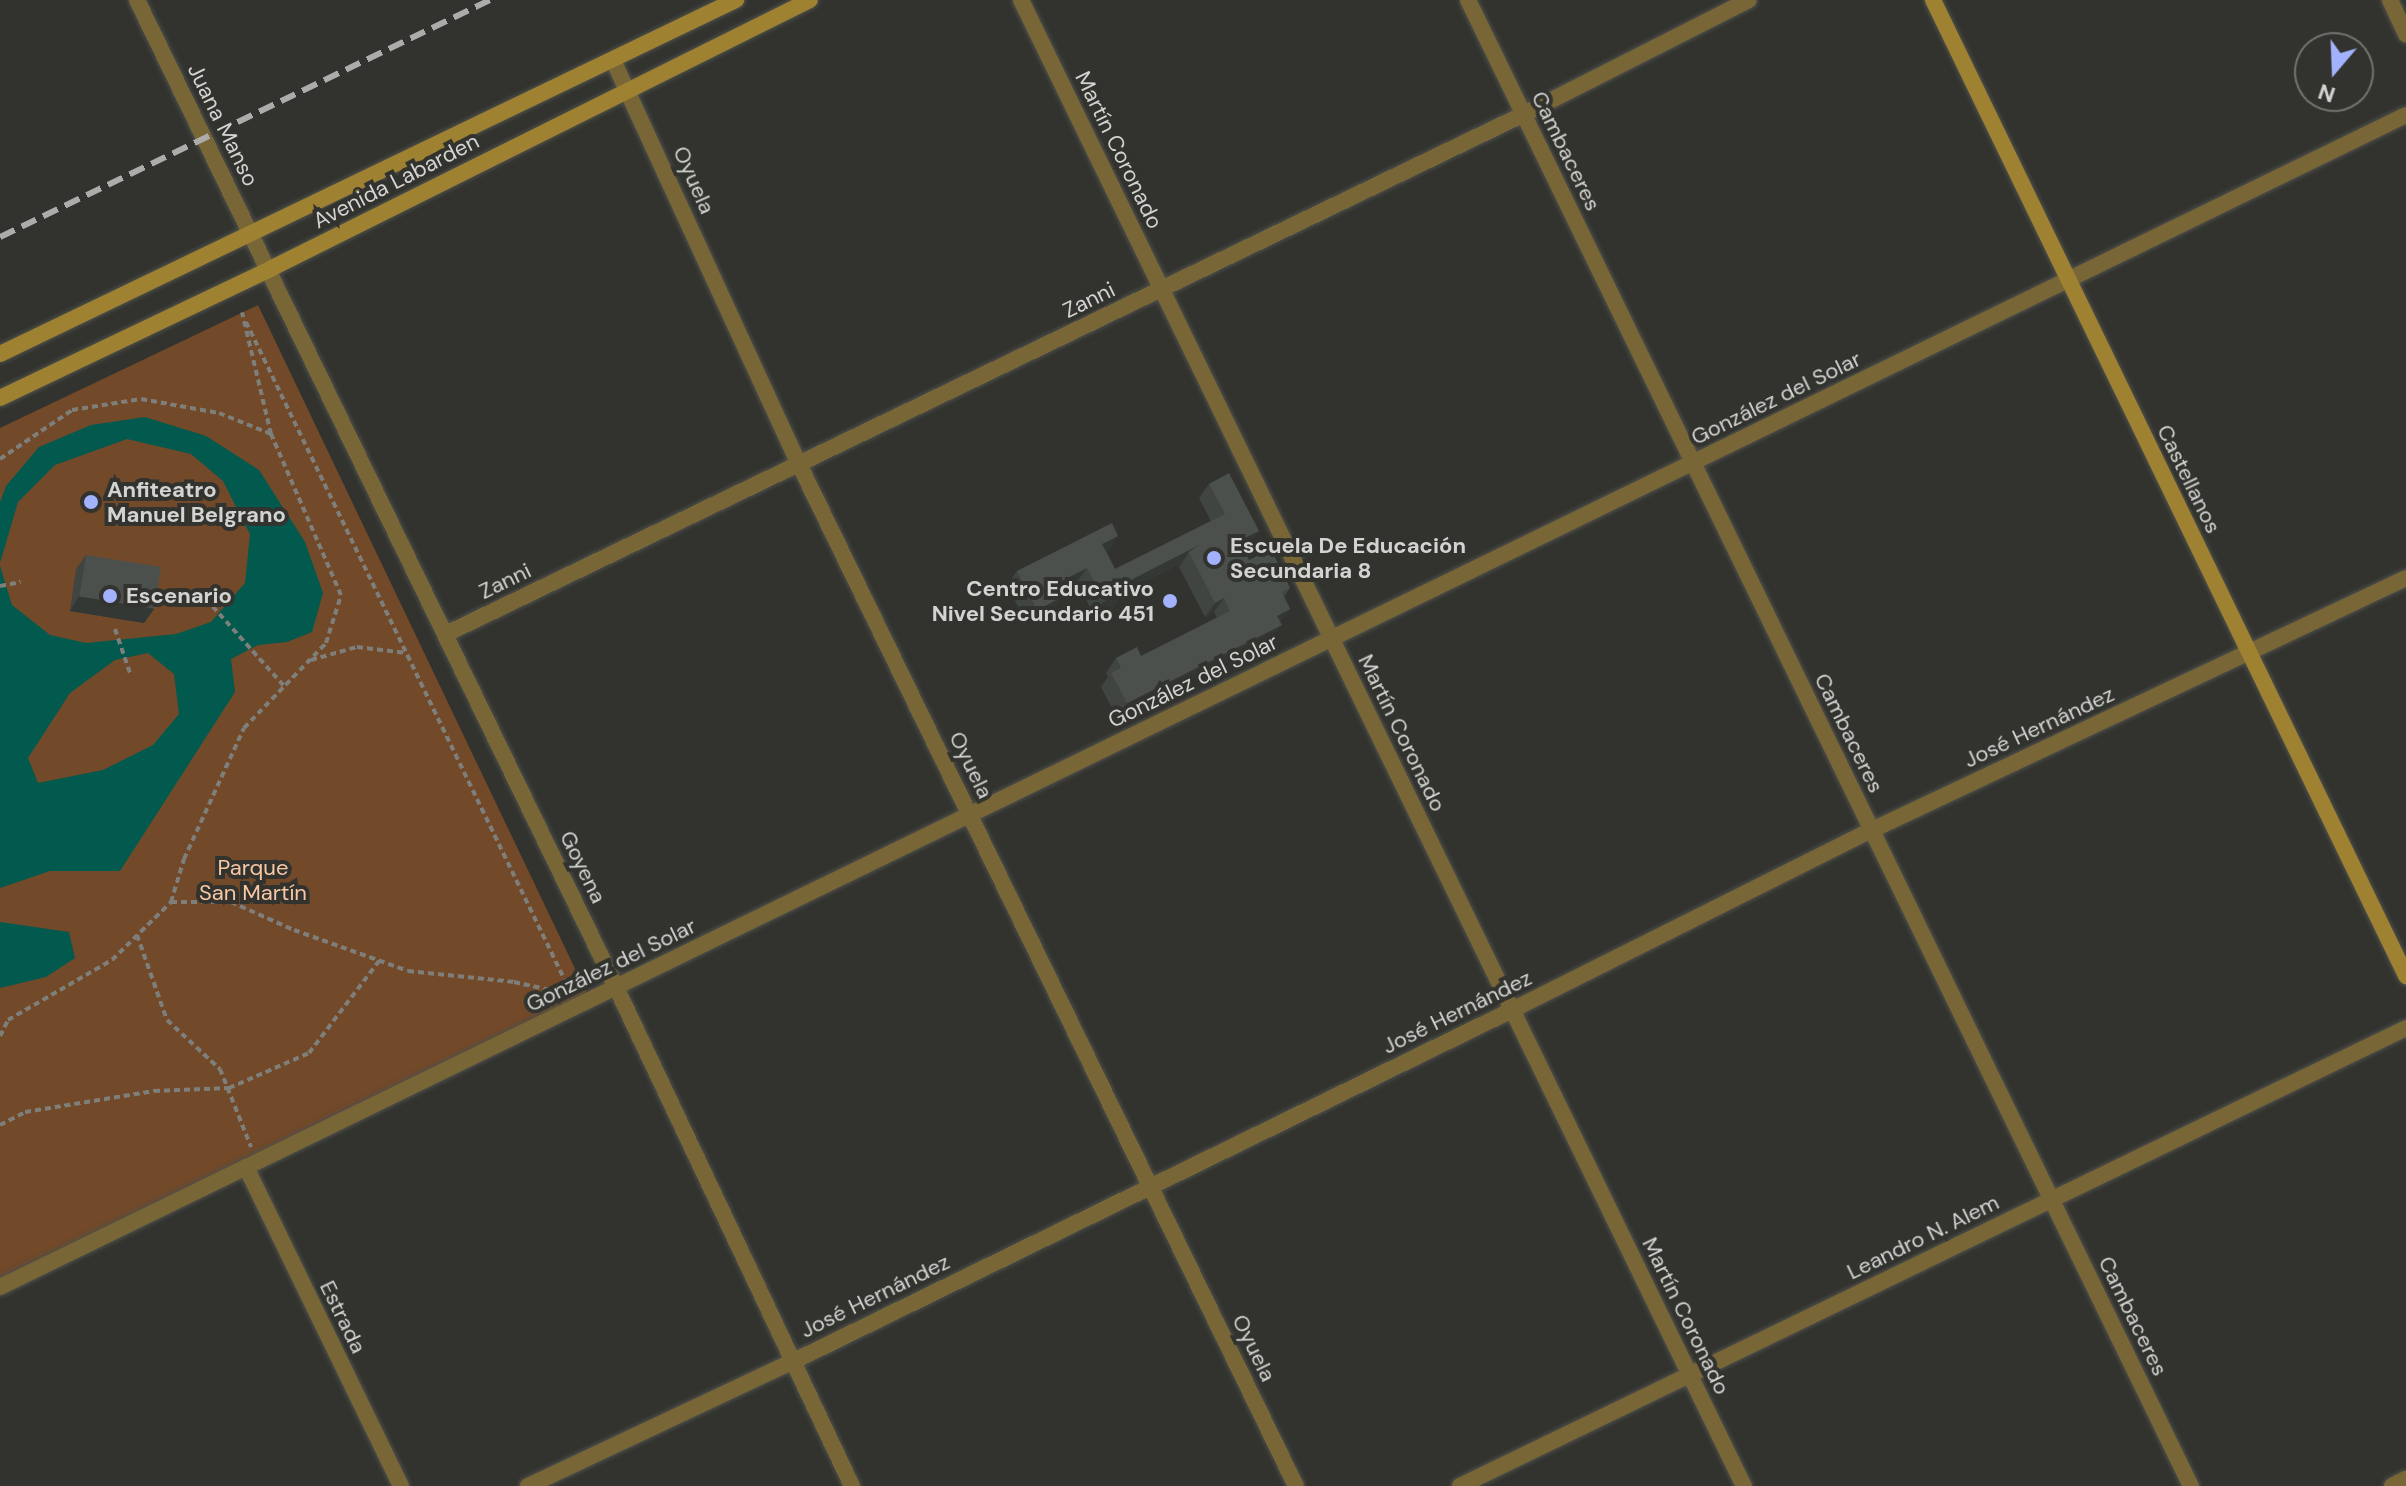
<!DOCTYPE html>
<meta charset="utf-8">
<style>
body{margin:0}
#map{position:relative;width:2406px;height:1486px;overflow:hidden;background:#32332e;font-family:"DM Sans",sans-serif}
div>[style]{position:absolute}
.green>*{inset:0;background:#724929}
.water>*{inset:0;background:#02594e}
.path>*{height:4px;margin-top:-2px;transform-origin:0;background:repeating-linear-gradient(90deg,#7e7f7a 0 6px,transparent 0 10px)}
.roads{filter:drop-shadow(0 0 2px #4f504b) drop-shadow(0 0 2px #4f504b)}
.street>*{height:16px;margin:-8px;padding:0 8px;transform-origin:8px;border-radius:8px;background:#786637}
.secondary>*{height:16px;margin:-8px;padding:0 8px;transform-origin:8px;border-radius:8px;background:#9f8231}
.rail>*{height:6px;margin-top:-3px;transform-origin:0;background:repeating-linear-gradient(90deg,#acadaa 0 16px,transparent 0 24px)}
.wall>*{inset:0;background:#404541}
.shaded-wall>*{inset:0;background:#343835}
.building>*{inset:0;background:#4b504c;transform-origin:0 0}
.dots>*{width:22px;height:22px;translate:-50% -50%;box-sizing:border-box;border:4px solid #32332e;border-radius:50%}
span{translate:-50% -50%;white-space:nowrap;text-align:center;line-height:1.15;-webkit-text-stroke:8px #32332e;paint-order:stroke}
.street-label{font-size:22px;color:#d3d4d1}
.poi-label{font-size:22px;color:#d3d4d1;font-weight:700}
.left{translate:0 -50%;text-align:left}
.right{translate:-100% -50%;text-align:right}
.park-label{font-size:22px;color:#f8c7a3}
.north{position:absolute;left:2294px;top:32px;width:80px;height:80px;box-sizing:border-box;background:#32332e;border:2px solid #72736f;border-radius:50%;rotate:199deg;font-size:22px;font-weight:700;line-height:32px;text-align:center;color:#d3d4d1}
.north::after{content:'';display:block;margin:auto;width:28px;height:36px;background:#a2b2fd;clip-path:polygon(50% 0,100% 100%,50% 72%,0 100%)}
</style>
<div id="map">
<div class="green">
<div style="clip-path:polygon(258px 305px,590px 1000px,0 1280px,0 428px)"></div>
</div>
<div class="water">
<div style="clip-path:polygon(evenodd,145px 417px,206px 436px,259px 470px,305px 542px,323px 593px,312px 632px,287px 642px,258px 645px,231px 659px,235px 692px,120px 871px,50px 871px,0 888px,0 566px,12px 605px,50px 635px,86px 643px,176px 634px,211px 622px,245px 583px,250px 534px,223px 481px,191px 454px,127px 439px,55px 465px,18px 502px,0 563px,0 502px,6px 486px,39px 447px,91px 425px,145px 417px,148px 653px,174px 674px,179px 714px,153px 745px,103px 770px,38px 783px,28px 758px,70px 693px,115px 660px,148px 653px)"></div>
<div style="clip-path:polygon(0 922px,69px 932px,75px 958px,46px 977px,0 988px)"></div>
</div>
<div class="path">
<div style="left:246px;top:322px;width:743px;rotate:64.16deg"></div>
<div style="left:0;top:459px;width:87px;rotate:-34.2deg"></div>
<div style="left:72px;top:410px;width:70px;rotate:-9.1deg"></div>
<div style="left:141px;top:399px;width:79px;rotate:10.2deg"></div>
<div style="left:219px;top:413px;width:56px;rotate:22deg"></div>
<div style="left:0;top:586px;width:21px;rotate:-11deg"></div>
<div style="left:206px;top:599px;width:117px;rotate:48.1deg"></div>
<div style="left:115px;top:629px;width:46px;rotate:71.2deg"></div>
<div style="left:311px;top:660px;width:48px;rotate:-15.8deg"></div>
<div style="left:357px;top:647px;width:50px;rotate:6.8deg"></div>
<div style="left:171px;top:902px;width:60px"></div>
<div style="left:231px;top:902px;width:69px;rotate:24deg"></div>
<div style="left:294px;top:930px;width:121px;rotate:19.8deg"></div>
<div style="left:408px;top:971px;width:107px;rotate:5.9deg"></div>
<div style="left:514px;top:982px;width:46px;rotate:12.5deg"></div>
<div style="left:137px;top:935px;width:90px;rotate:70.6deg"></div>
<div style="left:167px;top:1020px;width:72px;rotate:42.8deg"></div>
<div style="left:220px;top:1069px;width:84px;rotate:68.3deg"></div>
<div style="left:0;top:1036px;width:18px;rotate:-63deg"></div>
<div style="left:8px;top:1020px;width:120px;rotate:-30deg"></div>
<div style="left:112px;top:960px;width:83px;rotate:-44.5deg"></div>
<div style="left:171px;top:902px;width:45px;rotate:-73.2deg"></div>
<div style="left:184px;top:859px;width:144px;rotate:-65.4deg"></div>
<div style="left:244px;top:728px;width:118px;rotate:-46deg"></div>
<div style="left:326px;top:643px;width:50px;rotate:-72.6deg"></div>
<div style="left:341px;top:595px;width:176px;rotate:-113.5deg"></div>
<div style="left:271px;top:434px;width:125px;rotate:-103.4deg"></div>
<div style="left:0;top:1125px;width:28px;rotate:-27deg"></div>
<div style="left:25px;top:1112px;width:131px;rotate:-9.2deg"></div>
<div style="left:154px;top:1091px;width:75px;rotate:-2.3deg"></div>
<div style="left:229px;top:1088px;width:87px;rotate:-23.6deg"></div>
<div style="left:309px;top:1053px;width:116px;rotate:-52.7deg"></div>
</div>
<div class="roads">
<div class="street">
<div style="left:137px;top:0;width:1097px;rotate:64.11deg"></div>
<div style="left:616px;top:987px;width:552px;rotate:64.69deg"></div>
<div style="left:1021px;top:0;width:1653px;rotate:64.06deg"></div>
<div style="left:1468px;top:0;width:1653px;rotate:64.06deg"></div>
<div style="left:2390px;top:0;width:38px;rotate:65deg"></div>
<div style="left:613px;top:60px;width:445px;rotate:65.3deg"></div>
<div style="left:799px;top:464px;width:1136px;rotate:64.07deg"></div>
<div style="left:446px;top:634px;width:1197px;rotate:-25.75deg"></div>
<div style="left:1524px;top:114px;width:252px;rotate:-26.9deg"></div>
<div style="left:246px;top:1167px;width:355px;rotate:64.1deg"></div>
<div style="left:0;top:1287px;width:2676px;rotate:-25.97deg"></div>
<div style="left:528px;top:1486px;width:292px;rotate:-25.2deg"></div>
<div style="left:792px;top:1362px;width:801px;rotate:-26.05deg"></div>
<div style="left:1512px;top:1010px;width:402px;rotate:-26.6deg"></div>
<div style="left:1872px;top:830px;width:590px;rotate:-25.26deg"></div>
<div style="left:1460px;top:1486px;width:1051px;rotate:-25.83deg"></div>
<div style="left:2392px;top:1486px;width:16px;rotate:-27deg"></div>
</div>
<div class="secondary">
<div style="left:1933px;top:0;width:1085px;rotate:64.14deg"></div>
<div style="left:0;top:354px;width:817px;rotate:-25.69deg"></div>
<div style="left:0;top:398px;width:299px;rotate:-25.5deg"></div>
<div style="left:270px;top:269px;width:603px;rotate:-26.48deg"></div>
</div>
</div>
<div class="rail">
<div style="left:0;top:237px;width:544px;rotate:-25.81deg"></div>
</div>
<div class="wall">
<div style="clip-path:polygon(1209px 484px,1249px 545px,1243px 548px,1249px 560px,1290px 588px,1284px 597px,1290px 609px,1280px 623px,1272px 639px,1117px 718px,1101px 687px,1108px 677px,1106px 673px,1116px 658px,1141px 656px,1217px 618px,1214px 612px,1205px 617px,1179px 567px,1182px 563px,1123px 593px,1114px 606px,1094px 615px,1077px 582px,1059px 591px,1062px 597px,1052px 612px,1027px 624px,1007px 585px,1017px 571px,1118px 536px,1108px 550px,1106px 551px,1115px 569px,1211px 521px,1199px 498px)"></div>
<div style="clip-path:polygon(86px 555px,154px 609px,144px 623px,70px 611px,76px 569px)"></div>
</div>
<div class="shaded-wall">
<div style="clip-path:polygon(1259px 531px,1249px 545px,1229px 555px,1239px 541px)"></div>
<div style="clip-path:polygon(1118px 536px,1108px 550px,1092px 558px,1102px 544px)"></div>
<div style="clip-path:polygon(1199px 545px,1189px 552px,1182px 563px,1123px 593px,1114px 606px,1094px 615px,1104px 601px,1121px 585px)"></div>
<div style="clip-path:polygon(1087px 568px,1077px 582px,1045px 598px,1055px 584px)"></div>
<div style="clip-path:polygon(79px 596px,154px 609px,144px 623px,70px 611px)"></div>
<div style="clip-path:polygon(1062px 597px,1052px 612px,1027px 624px,1037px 610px)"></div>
<div style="clip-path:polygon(1224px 598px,1214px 612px,1205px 617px,1215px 603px)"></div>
<div style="clip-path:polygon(1290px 609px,1280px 623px,1277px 616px)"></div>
<div style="clip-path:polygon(1282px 625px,1272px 639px,1117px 718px,1127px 703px)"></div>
</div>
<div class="building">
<div style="clip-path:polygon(1229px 473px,1259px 531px,1239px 541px,1249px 560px,1271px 549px,1290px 588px,1282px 592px,1290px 609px,1277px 616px,1282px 625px,1127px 703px,1111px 673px,1121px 668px,1116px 658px,1137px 647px,1141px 656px,1230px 611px,1224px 598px,1215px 603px,1189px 552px,1199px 545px,1121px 585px,1124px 591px,1104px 601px,1087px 568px,1055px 584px,1062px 597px,1037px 610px,1017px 571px,1112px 523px,1118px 536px,1102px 544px,1115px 569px,1225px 514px,1209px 484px)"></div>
<div style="left:86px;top:555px;width:76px;height:42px;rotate:9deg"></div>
</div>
<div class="dots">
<div style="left:91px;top:502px;background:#a2b2fd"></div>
<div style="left:1214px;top:558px;background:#a2b2fd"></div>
<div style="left:110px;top:596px;background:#a2b2fd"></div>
<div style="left:1170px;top:601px;background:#a2b2fd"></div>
</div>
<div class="street-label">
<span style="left:223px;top:125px;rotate:64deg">Juana Manso</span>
<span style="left:1119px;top:150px;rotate:64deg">Martín Coronado</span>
<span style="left:1566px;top:151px;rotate:64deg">Cambaceres</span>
<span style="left:694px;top:180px;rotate:66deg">Oyuela</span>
<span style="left:396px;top:181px;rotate:-27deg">Avenida Labarden</span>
<span style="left:1089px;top:300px;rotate:-26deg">Zanni</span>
<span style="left:1776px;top:398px;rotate:-26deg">González del Solar</span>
<span style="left:2189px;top:479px;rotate:64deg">Castellanos</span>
<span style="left:505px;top:581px;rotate:-26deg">Zanni</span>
<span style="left:1193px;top:681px;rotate:-26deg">González del Solar</span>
<span style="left:2039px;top:727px;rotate:-25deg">José Hernández</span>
<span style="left:1402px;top:733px;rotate:64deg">Martín Coronado</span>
<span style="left:1849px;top:733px;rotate:64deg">Cambaceres</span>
<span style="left:971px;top:765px;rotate:64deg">Oyuela</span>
<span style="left:583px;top:867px;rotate:64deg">Goyena</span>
<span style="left:611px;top:965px;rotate:-26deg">González del Solar</span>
<span style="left:1457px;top:1012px;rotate:-26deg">José Hernández</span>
<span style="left:1923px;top:1237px;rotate:-26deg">Leandro N. Alem</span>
<span style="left:875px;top:1296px;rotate:-26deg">José Hernández</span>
<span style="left:1686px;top:1316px;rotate:64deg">Martín Coronado</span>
<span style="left:2133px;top:1316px;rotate:64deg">Cambaceres</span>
<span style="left:343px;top:1317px;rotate:64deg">Estrada</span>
<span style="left:1254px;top:1348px;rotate:64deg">Oyuela</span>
</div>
<div class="poi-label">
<span class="left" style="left:107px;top:502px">Anfiteatro<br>Manuel Belgrano</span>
<span class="left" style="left:1230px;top:558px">Escuela De Educación<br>Secundaria 8</span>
<span class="right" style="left:1154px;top:601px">Centro Educativo<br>Nivel Secundario 451</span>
<span class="left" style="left:126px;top:596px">Escenario</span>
</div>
<div class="park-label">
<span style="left:253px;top:880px">Parque<br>San Martín</span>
</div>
<div class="north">N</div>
</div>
